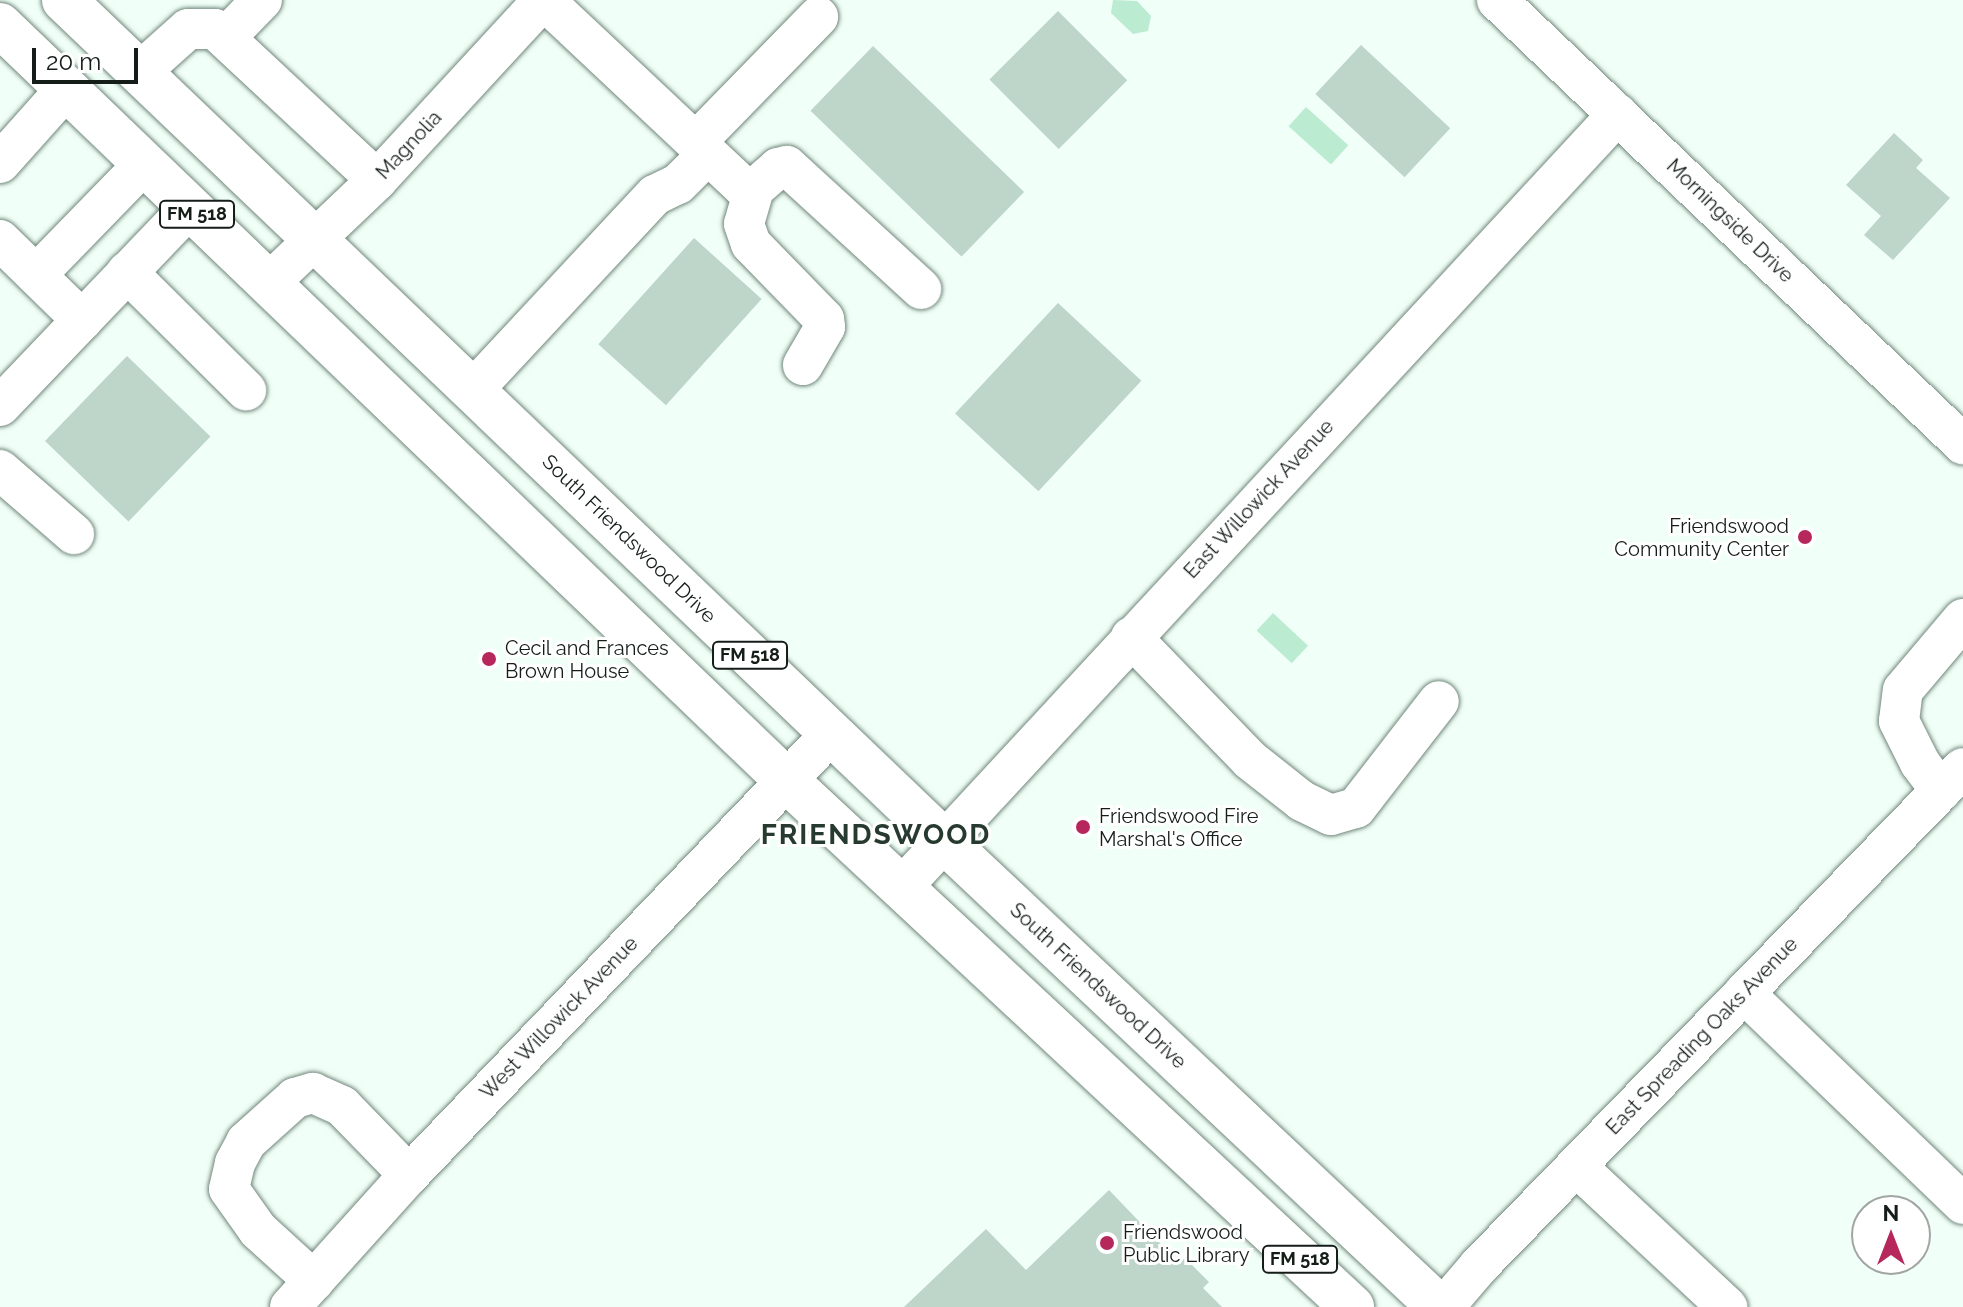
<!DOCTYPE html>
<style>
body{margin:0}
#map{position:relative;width:1963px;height:1307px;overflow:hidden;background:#f0fff7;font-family:Raleway,sans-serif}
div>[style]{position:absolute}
.water>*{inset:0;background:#bbecd2;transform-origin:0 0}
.building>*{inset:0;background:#bed5c9;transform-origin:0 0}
.roads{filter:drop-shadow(0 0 2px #71877b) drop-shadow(0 0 2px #71877b)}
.minor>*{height:40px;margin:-20px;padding:0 20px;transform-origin:20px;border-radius:20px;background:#fff}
.major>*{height:44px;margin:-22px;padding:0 22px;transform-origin:22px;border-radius:22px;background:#fff}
.dots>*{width:22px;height:22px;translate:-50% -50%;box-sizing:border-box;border:4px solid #fff;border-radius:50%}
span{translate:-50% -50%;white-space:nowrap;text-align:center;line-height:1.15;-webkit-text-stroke:6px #fff;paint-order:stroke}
.shield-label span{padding:2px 6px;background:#fff;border:2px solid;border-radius:6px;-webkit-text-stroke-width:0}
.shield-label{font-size:18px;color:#151d19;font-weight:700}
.street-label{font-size:20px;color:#151d19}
.poi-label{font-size:20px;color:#151d19}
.right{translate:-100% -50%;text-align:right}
.left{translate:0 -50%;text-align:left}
.district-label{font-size:28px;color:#273a30;font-weight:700;letter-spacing:2px}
.north{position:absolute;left:1851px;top:1195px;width:80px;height:80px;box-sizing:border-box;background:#fff;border:2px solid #a1a5a3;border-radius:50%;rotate:0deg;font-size:22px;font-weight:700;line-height:32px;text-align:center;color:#151d19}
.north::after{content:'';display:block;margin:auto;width:28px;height:36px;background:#b6285c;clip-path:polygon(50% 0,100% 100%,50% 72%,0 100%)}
.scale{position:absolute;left:32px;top:48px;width:106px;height:36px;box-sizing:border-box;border:4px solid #151d19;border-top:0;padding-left:10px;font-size:24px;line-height:28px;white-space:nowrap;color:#151d19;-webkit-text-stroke:6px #fff;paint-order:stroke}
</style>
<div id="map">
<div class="water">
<div style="clip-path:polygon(1113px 0,1137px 1px,1151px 16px,1148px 31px,1133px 34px,1111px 13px)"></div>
<div style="left:1306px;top:107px;width:57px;height:26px;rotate:42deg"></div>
<div style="left:1273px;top:613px;width:48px;height:24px;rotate:43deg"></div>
</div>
<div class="building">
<div style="left:1058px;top:11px;width:98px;height:97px;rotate:45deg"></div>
<div style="left:1361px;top:45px;width:122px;height:67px;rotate:43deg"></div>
<div style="left:873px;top:46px;width:210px;height:90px;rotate:44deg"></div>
<div style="clip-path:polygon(1894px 133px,1923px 160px,1916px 168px,1950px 198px,1893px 260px,1864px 235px,1881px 216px,1846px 185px)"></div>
<div style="left:694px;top:238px;width:91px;height:143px;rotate:42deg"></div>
<div style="left:1058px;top:303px;width:114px;height:151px;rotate:43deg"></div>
<div style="left:127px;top:356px;width:116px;height:118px;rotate:44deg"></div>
<div style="clip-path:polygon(1109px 1190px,1179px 1263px,1185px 1258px,1209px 1282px,1203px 1288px,1222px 1307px,904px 1307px,986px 1229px,1026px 1270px)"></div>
</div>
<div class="roads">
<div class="minor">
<div style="left:544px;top:0;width:274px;rotate:43.2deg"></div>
<div style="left:744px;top:188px;width:10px;rotate:6deg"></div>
<div style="left:754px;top:189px;width:32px;rotate:-41deg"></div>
<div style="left:778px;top:168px;width:9px;rotate:-13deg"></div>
<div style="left:787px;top:166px;width:182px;rotate:42.5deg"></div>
<div style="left:1497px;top:0;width:644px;rotate:43.62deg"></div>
<div style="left:225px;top:38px;width:53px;rotate:-45.8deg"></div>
<div style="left:141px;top:71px;width:63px;rotate:-41.8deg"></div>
<div style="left:188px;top:29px;width:27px"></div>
<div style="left:215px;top:29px;width:221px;rotate:43deg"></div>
<div style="left:696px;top:142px;width:175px;rotate:-45.7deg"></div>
<div style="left:0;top:163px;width:99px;rotate:-48.3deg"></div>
<div style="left:754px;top:189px;width:36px;rotate:106deg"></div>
<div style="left:744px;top:224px;width:21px;rotate:71deg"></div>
<div style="left:751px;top:244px;width:105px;rotate:45.8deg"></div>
<div style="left:824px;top:319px;width:8px;rotate:83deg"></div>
<div style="left:825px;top:327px;width:44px;rotate:120.1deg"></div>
<div style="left:0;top:240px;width:115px;rotate:44.3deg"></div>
<div style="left:127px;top:272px;width:168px;rotate:44.8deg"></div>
<div style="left:36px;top:275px;width:155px;rotate:-45.8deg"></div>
<div style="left:269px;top:283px;width:149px;rotate:-43.6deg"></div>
<div style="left:377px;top:180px;width:245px;rotate:-47.3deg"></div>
<div style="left:473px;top:390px;width:267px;rotate:-47deg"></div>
<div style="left:655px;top:195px;width:25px;rotate:-26deg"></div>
<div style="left:678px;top:184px;width:42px;rotate:-45deg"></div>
<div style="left:0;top:406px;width:275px;rotate:-46.3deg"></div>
<div style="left:0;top:470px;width:98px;rotate:40.9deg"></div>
<div style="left:1131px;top:637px;width:171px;rotate:45.9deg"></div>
<div style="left:1250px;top:760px;width:66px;rotate:38.3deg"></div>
<div style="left:1302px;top:801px;width:32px;rotate:26deg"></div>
<div style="left:1331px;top:815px;width:26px;rotate:-16deg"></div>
<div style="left:1356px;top:808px;width:135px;rotate:-52.2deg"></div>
<div style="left:1941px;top:791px;width:35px;rotate:-127deg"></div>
<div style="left:1920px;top:763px;width:47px;rotate:-116.6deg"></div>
<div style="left:1899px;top:721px;width:31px;rotate:-83deg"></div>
<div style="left:1903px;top:690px;width:93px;rotate:-49.8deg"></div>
<div style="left:903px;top:886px;width:1052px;rotate:-47.2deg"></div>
<div style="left:1744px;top:993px;width:304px;rotate:43.9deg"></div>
<div style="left:1576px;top:1166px;width:207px;rotate:43deg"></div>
<div style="left:314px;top:1281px;width:76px;rotate:-137.7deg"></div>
<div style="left:258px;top:1230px;width:50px;rotate:-125.3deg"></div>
<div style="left:229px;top:1189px;width:27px;rotate:-77deg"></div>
<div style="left:235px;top:1163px;width:24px;rotate:-62deg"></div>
<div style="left:246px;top:1142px;width:66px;rotate:-41.9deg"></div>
<div style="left:295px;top:1098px;width:19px;rotate:-16deg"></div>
<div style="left:313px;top:1093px;width:32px;rotate:24deg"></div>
<div style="left:342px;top:1106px;width:96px;rotate:45.8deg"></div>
<div style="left:290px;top:1307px;width:178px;rotate:-48deg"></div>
<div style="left:409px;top:1175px;width:612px;rotate:-46.26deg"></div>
<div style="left:1444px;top:1307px;width:54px;rotate:-49.5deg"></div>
<div style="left:1479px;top:1266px;width:694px;rotate:-45.82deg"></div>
</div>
<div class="major">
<div style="left:64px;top:0;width:1217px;rotate:43.7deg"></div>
<div style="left:944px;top:841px;width:680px;rotate:43.27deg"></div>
<div style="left:0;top:25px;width:1088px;rotate:43.85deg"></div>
<div style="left:785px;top:779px;width:775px;rotate:42.96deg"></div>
</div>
</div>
<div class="dots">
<div style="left:1805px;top:537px;background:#b6285c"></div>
<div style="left:489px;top:659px;background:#b6285c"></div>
<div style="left:1083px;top:827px;background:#b6285c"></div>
<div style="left:1107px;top:1243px;background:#b6285c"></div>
</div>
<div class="shield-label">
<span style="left:197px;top:214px">FM 518</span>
<span style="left:750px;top:655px">FM 518</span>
<span style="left:1300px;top:1259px">FM 518</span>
</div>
<div class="street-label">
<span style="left:409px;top:145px;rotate:-47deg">Magnolia</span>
<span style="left:1730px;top:221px;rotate:44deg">Morningside Drive</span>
<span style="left:1259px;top:499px;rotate:-47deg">East Willowick Avenue</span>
<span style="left:629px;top:539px;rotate:44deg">South Friendswood Drive</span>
<span style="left:1098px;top:986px;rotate:43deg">South Friendswood Drive</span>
<span style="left:559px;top:1018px;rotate:-46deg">West Willowick Avenue</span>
<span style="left:1702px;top:1036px;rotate:-46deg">East Spreading Oaks Avenue</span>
</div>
<div class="poi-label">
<span class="right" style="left:1789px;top:538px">Friendswood<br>Community Center</span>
<span class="left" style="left:505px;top:660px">Cecil and Frances<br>Brown House</span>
<span class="left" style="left:1099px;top:828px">Friendswood Fire<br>Marshal's Office</span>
<span class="left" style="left:1123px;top:1244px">Friendswood<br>Public Library</span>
</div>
<div class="district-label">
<span style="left:876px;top:835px">FRIENDSWOOD</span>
</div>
<div class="north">N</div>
<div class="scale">20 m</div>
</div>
